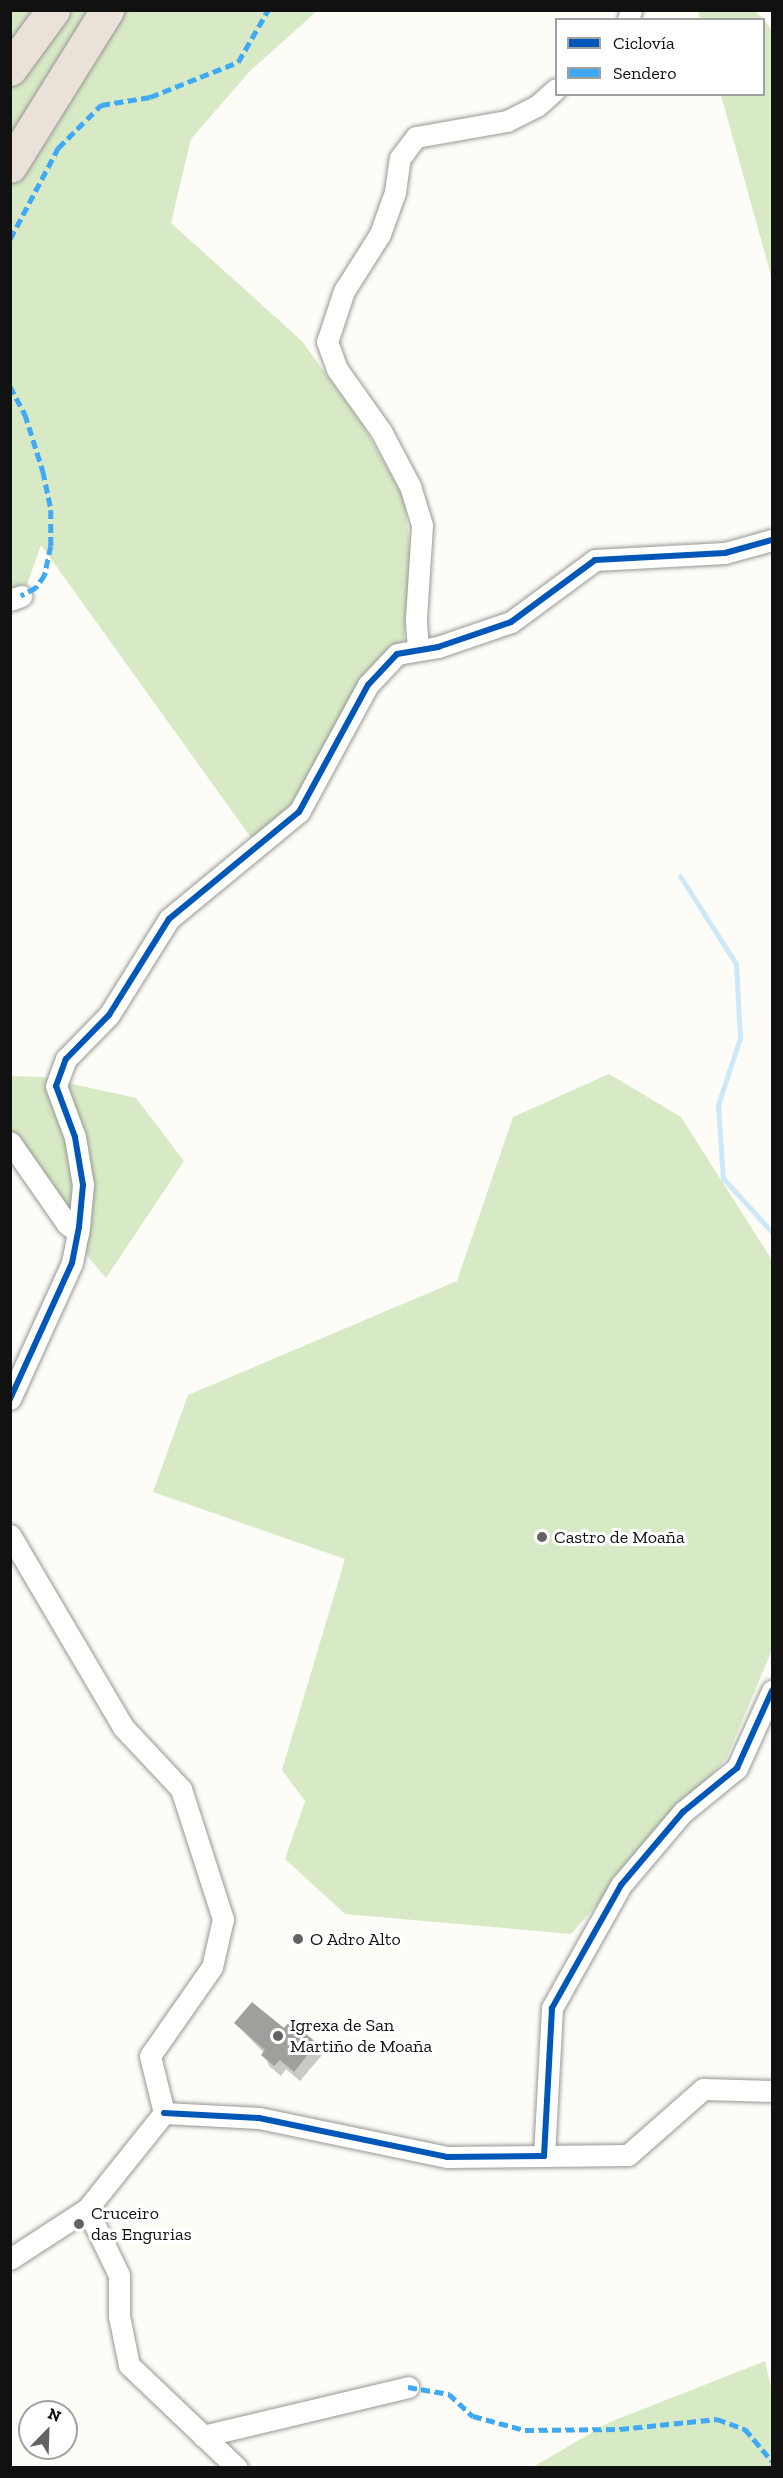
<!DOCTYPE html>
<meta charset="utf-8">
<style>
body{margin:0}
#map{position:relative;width:783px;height:2478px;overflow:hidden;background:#fdfcf7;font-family:"Zilla Slab",serif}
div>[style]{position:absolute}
.forest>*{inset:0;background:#d8eac5}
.shadow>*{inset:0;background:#0003}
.stream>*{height:5px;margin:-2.5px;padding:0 2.5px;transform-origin:2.5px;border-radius:2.5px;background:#cde8f7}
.building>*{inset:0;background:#a19f9c}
.roads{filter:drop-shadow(0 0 2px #979795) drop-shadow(0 0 2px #979795)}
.street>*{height:21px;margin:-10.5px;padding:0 10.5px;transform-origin:10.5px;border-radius:10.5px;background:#fffffe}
.highway>*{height:33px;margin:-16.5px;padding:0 16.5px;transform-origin:16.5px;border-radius:16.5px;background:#eae1d8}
.quiet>*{height:4.5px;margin-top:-2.25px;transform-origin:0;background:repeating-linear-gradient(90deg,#3fa9f5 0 9px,transparent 0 13.5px)}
.cycleway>*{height:6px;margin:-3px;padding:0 3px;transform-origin:3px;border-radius:3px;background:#0057b8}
.dots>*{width:16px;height:16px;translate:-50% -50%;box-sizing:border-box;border:3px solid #fff;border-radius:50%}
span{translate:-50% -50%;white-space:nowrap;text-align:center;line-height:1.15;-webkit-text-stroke:6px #fff;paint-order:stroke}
.poi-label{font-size:18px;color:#111}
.left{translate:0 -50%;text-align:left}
.frame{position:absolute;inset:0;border:12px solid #111;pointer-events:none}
.legend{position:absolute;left:555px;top:18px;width:210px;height:78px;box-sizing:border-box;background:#fff;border:2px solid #a0a0a0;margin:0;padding:8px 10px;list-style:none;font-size:18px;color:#111}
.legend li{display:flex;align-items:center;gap:12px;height:30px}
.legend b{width:30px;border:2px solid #a0a0a0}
.north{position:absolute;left:18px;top:2400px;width:60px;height:60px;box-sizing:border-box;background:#fff;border:2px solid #a0a0a0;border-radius:50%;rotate:23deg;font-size:16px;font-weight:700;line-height:24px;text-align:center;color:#111}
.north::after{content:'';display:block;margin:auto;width:21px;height:27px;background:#646362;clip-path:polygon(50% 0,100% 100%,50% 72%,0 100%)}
</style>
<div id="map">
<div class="forest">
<div style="clip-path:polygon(11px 11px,317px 11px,250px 71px,191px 139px,171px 223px,302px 341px,364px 427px,405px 500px,411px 564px,404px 640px,358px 684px,305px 792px,252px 839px,41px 545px,27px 585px,11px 590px)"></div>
<div style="clip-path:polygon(698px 11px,755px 11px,763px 19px,700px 19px)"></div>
<div style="clip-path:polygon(764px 20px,772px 31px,772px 279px,721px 95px,764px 94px)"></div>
<div style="clip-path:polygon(609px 1074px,681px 1117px,772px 1260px,772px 1650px,727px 1757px,571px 1934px,345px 1914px,285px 1859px,305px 1801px,282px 1770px,345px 1559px,153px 1492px,188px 1395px,457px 1281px,513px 1117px)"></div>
<div style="clip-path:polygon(10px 1076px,41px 1077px,136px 1098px,184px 1161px,106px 1278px,11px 1164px)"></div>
<div style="clip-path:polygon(765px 2361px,772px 2392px,772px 2467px,533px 2467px,610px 2422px)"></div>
</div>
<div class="shadow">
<div style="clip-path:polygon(290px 2023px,316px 2044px,322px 2055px,300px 2081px,286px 2069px,281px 2076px,269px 2066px,264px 2053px,236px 2024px,284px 2030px)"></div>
</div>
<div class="stream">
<div style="left:680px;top:876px;width:104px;rotate:57.5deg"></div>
<div style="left:736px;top:964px;width:74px;rotate:86.9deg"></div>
<div style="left:740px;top:1038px;width:71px;rotate:108.2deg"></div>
<div style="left:718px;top:1105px;width:73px;rotate:86.1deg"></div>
<div style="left:723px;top:1178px;width:73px;rotate:47.8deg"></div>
</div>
<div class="building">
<div style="clip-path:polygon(252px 2002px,284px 2028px,290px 2021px,317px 2043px,294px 2072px,280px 2060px,274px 2066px,261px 2055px,265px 2050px,234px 2023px)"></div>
</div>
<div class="roads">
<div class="street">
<div style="left:628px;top:20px;width:10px;rotate:-73deg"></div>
<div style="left:10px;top:600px;width:12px;rotate:-20deg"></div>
<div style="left:418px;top:650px;width:32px;rotate:-94deg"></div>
<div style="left:416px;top:618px;width:93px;rotate:-86.3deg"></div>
<div style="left:422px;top:525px;width:39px;rotate:-107deg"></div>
<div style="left:411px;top:488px;width:64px;rotate:-117.8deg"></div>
<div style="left:381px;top:431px;width:76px;rotate:-125.4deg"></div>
<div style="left:337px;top:369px;width:29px;rotate:-110deg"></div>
<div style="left:327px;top:342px;width:54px;rotate:-71.6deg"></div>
<div style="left:344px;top:291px;width:67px;rotate:-57.7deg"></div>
<div style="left:380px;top:234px;width:45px;rotate:-70.3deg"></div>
<div style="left:395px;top:192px;width:34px;rotate:-82deg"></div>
<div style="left:400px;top:158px;width:26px;rotate:-53deg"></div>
<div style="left:416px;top:137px;width:92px;rotate:-10deg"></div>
<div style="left:507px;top:121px;width:34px;rotate:-27deg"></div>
<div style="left:537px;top:106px;width:25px;rotate:-42deg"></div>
<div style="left:10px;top:1142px;width:100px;rotate:55.2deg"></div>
<div style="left:67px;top:1224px;width:14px;rotate:36deg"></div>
<div style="left:10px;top:1399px;width:149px;rotate:-65.5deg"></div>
<div style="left:72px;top:1263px;width:37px;rotate:-79deg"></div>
<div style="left:79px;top:1227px;width:42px;rotate:-84.6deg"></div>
<div style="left:83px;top:1185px;width:49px;rotate:-99.5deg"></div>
<div style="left:75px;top:1137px;width:54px;rotate:-110.4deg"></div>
<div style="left:56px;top:1086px;width:29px;rotate:-70deg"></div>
<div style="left:66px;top:1059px;width:62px;rotate:-45.7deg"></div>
<div style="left:109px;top:1015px;width:113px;rotate:-58deg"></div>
<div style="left:169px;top:919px;width:168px;rotate:-39.5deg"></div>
<div style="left:299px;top:812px;width:145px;rotate:-61.5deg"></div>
<div style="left:368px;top:685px;width:42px;rotate:-46.9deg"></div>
<div style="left:397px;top:654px;width:42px;rotate:-9.7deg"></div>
<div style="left:438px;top:647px;width:77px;rotate:-18.9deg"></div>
<div style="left:511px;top:622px;width:104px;rotate:-36.4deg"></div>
<div style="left:595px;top:560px;width:130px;rotate:-3.1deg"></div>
<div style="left:725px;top:553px;width:49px;rotate:-15.5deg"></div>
<div style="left:10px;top:1535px;width:223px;rotate:59.5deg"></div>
<div style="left:123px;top:1727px;width:85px;rotate:46.9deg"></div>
<div style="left:181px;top:1789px;width:137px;rotate:72.1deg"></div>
<div style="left:223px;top:1919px;width:49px;rotate:102.9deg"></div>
<div style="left:212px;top:1967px;width:108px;rotate:124.9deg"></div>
<div style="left:150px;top:2056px;width:59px;rotate:76.2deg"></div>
<div style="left:164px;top:2113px;width:95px;rotate:3deg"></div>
<div style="left:259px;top:2118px;width:192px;rotate:11.7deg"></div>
<div style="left:447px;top:2157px;width:97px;rotate:-0.6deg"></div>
<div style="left:544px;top:2156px;width:148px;rotate:-86.9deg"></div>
<div style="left:552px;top:2008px;width:141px;rotate:-60.7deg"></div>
<div style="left:621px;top:1885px;width:96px;rotate:-49.7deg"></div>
<div style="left:683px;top:1812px;width:70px;rotate:-39.2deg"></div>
<div style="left:737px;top:1768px;width:85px;rotate:-65.6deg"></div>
<div style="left:544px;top:2156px;width:84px;rotate:-0.7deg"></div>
<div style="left:628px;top:2155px;width:100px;rotate:-41.3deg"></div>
<div style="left:703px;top:2089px;width:69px;rotate:1.7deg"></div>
<div style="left:87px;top:2209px;width:73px;rotate:64.1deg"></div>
<div style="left:119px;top:2275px;width:41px;rotate:90deg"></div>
<div style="left:119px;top:2316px;width:50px;rotate:78.5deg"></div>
<div style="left:129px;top:2365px;width:149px;rotate:43.6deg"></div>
<div style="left:10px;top:2259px;width:92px;rotate:-33deg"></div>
<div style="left:87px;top:2209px;width:123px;rotate:-51.3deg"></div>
<div style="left:203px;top:2436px;width:211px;rotate:-13.4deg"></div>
</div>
<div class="highway">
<div style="left:10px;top:69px;width:73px;rotate:-53.9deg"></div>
<div style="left:10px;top:166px;width:184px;rotate:-58.1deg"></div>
</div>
</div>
<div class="quiet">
<div style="left:10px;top:239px;width:103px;rotate:-62.2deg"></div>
<div style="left:58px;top:148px;width:61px;rotate:-45deg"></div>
<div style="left:101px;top:105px;width:50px;rotate:-9.3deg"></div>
<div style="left:150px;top:97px;width:95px;rotate:-21.7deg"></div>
<div style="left:238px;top:62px;width:60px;rotate:-60deg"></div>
<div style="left:10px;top:386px;width:32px;rotate:62deg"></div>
<div style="left:25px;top:414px;width:60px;rotate:72.5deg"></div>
<div style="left:43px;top:471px;width:40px;rotate:78deg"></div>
<div style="left:51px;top:510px;width:36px;rotate:90deg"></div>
<div style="left:51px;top:546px;width:30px;rotate:102deg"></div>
<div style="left:45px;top:575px;width:16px;rotate:125deg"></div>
<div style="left:36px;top:588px;width:17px;rotate:152deg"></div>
<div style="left:408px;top:2387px;width:42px;rotate:9.7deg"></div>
<div style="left:449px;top:2394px;width:33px;rotate:43deg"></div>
<div style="left:473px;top:2416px;width:54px;rotate:15.1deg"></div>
<div style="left:525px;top:2430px;width:95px;rotate:-0.6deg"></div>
<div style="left:620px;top:2429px;width:98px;rotate:-5.9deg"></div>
<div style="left:717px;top:2419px;width:30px;rotate:20deg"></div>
<div style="left:745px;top:2429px;width:42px;rotate:49.8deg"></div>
</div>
<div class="cycleway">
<div style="left:10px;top:1399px;width:149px;rotate:-65.5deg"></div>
<div style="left:72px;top:1263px;width:37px;rotate:-79deg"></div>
<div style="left:79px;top:1227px;width:42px;rotate:-84.6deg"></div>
<div style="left:83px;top:1185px;width:49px;rotate:-99.5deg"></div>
<div style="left:75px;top:1137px;width:54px;rotate:-110.4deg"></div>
<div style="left:56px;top:1086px;width:29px;rotate:-70deg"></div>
<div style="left:66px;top:1059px;width:62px;rotate:-45.7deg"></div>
<div style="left:109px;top:1015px;width:113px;rotate:-58deg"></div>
<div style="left:169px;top:919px;width:168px;rotate:-39.5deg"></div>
<div style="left:299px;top:812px;width:145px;rotate:-61.5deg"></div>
<div style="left:368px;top:685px;width:42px;rotate:-46.9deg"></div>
<div style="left:397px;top:654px;width:42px;rotate:-9.7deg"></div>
<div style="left:438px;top:647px;width:77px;rotate:-18.9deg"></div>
<div style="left:511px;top:622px;width:104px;rotate:-36.4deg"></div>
<div style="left:595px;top:560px;width:130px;rotate:-3.1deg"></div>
<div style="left:725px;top:553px;width:49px;rotate:-15.5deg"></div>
<div style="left:164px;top:2113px;width:95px;rotate:3deg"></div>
<div style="left:259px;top:2118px;width:192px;rotate:11.7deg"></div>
<div style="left:447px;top:2157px;width:97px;rotate:-0.6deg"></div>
<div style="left:544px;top:2156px;width:148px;rotate:-86.9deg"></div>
<div style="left:552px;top:2008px;width:141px;rotate:-60.7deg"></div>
<div style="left:621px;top:1885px;width:96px;rotate:-49.7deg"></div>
<div style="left:683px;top:1812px;width:70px;rotate:-39.2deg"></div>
<div style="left:737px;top:1768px;width:85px;rotate:-65.6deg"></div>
</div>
<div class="dots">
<div style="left:542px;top:1537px;background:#646362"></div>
<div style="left:298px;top:1939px;background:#646362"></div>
<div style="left:278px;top:2036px;background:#646362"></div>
<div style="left:79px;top:2224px;background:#646362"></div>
</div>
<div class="poi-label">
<span class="left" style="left:554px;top:1537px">Castro de Moaña</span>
<span class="left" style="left:310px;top:1939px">O Adro Alto</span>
<span class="left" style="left:290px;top:2036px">Igrexa de San<br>Martiño de Moaña</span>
<span class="left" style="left:91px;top:2224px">Cruceiro<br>das Engurias</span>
</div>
<div class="frame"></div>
<ul class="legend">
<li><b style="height:8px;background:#0057b8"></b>Ciclovía</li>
<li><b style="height:8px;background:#3fa9f5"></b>Sendero</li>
</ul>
<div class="north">N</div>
</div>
